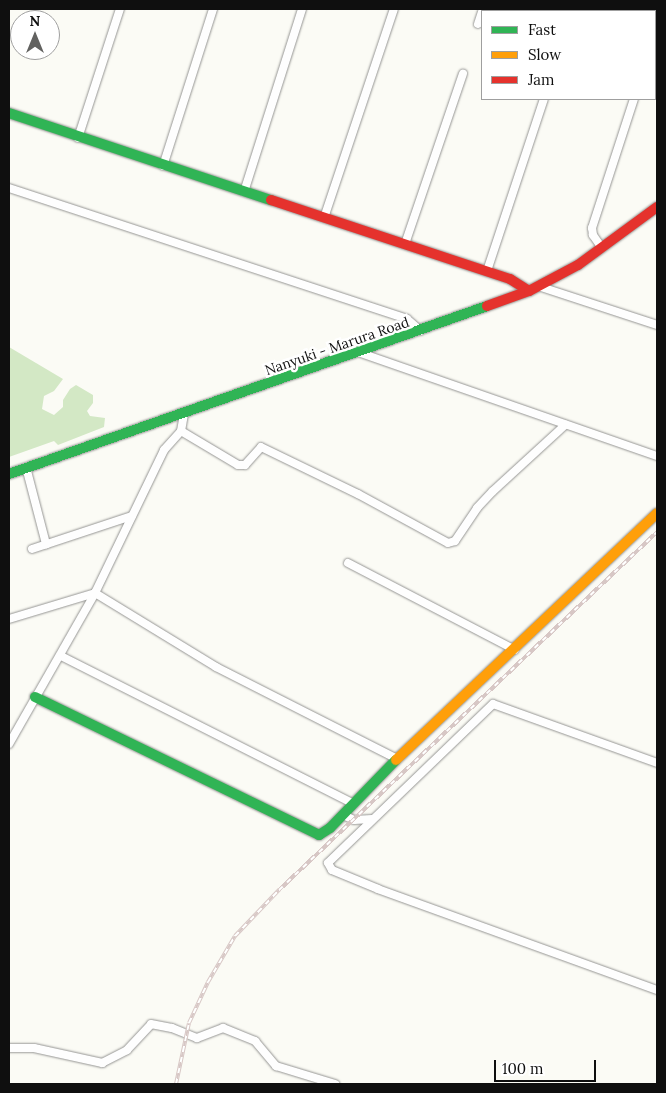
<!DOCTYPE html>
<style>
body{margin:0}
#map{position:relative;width:666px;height:1093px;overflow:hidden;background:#fbfbf5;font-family:Lora,serif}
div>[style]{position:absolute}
.forest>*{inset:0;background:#d3e8c5}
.roads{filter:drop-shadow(0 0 1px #959593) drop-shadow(0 0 1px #959593)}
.street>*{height:8px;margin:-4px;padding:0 4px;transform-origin:4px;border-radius:4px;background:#fefefe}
.fast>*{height:10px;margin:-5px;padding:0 5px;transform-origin:5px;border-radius:5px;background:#30b455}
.slow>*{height:10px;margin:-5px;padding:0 5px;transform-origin:5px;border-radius:5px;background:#ff9f0a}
.jam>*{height:10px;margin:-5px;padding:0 5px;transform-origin:5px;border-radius:5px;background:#e5322d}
.rail>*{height:4px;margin-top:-2px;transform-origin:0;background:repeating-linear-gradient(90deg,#fff 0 5.5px,#d7c7c5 0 11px);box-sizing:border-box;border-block:1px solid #d7c7c5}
span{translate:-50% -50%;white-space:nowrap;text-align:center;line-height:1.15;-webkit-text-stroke:5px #fff;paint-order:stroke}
.street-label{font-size:14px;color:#0f0f0f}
.frame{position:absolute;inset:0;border:10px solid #0f0f0f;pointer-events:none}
.legend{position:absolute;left:481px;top:10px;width:175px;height:90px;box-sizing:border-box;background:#fff;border:1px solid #9f9f9f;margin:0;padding:6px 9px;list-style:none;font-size:15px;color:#0f0f0f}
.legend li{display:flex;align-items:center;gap:10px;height:25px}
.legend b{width:25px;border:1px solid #9f9f9f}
.north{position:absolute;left:10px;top:10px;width:50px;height:50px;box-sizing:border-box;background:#fff;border:1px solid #9f9f9f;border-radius:50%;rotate:0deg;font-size:14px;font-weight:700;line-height:20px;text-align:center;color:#0f0f0f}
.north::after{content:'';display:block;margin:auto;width:18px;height:22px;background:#626260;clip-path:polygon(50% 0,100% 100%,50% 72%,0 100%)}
.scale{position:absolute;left:494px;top:1060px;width:102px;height:22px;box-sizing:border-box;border:2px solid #0f0f0f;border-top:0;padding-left:6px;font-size:15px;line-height:18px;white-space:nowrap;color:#0f0f0f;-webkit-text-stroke:4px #fff;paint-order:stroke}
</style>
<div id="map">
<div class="forest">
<div style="clip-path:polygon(9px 347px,63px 379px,54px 391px,44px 396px,42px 409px,54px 415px,63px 407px,63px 400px,70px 389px,76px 385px,93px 395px,93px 403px,87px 411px,90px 416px,105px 418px,104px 427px,58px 445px,54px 441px,9px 457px)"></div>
</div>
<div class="roads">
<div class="street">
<div style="left:572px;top:11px;width:2px;rotate:-90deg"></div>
<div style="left:478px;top:24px;width:13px;rotate:-72deg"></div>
<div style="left:655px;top:32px;width:8px;rotate:-76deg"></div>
<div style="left:78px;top:138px;width:136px;rotate:-72deg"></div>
<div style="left:163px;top:166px;width:165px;rotate:-72.3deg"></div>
<div style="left:9px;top:188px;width:419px;rotate:18.2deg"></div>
<div style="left:407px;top:319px;width:18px;rotate:41deg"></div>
<div style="left:244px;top:192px;width:192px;rotate:-72.4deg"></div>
<div style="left:324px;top:218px;width:220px;rotate:-71.5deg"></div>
<div style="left:405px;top:244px;width:180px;rotate:-71.2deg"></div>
<div style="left:602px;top:248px;width:16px;rotate:-125deg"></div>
<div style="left:593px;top:235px;width:7px;rotate:-98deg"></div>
<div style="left:592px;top:228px;width:136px;rotate:-72deg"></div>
<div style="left:487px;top:271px;width:181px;rotate:-71.7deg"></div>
<div style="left:538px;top:286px;width:125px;rotate:18.1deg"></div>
<div style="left:358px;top:352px;width:317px;rotate:19.2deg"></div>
<div style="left:181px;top:431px;width:66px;rotate:30.8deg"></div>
<div style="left:238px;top:465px;width:7px"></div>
<div style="left:245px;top:465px;width:24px;rotate:-48deg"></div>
<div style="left:261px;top:447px;width:108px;rotate:25.9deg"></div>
<div style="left:358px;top:494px;width:102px;rotate:28.6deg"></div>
<div style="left:448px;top:543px;width:7px;rotate:-16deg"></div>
<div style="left:455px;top:541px;width:40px;rotate:-56deg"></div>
<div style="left:477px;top:508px;width:23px;rotate:-47deg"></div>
<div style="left:493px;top:491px;width:98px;rotate:-42.5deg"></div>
<div style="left:26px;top:467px;width:80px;rotate:75.4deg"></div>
<div style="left:32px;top:549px;width:105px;rotate:-18.3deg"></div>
<div style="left:348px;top:563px;width:188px;rotate:27.5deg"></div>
<div style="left:9px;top:619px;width:90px;rotate:-16.8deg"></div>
<div style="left:95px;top:593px;width:142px;rotate:31.4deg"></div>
<div style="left:216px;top:667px;width:203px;rotate:26.9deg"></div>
<div style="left:61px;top:656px;width:328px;rotate:26.8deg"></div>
<div style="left:9px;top:744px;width:174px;rotate:-60.3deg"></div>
<div style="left:95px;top:593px;width:159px;rotate:-64.2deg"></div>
<div style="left:164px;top:450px;width:25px;rotate:-48deg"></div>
<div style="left:181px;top:431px;width:17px;rotate:-80deg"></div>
<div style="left:657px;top:763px;width:174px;rotate:-160.2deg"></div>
<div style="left:493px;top:704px;width:229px;rotate:136.1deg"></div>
<div style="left:328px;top:863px;width:8px;rotate:60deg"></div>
<div style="left:332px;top:870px;width:50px;rotate:22.4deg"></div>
<div style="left:378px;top:889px;width:297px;rotate:19.9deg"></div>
<div style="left:343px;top:815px;width:12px;rotate:24deg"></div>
<div style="left:354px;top:820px;width:18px;rotate:-3deg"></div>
<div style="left:9px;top:1048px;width:25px"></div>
<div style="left:34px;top:1048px;width:70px;rotate:12.4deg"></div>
<div style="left:102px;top:1063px;width:28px;rotate:-27deg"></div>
<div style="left:127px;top:1050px;width:35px;rotate:-47deg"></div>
<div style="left:151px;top:1024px;width:21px;rotate:11deg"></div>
<div style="left:172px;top:1028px;width:27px;rotate:22deg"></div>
<div style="left:197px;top:1038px;width:28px;rotate:-21deg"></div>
<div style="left:223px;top:1028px;width:35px;rotate:22deg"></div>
<div style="left:255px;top:1041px;width:33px;rotate:50deg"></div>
<div style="left:276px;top:1066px;width:62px;rotate:17deg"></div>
</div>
<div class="fast">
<div style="left:9px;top:113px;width:276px;rotate:18.4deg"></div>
<div style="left:9px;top:474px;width:507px;rotate:-19.36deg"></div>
<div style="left:35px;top:697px;width:316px;rotate:25.9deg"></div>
<div style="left:319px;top:835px;width:13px;rotate:-32deg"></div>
<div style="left:330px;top:828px;width:95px;rotate:-45.9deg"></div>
</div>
<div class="slow">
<div style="left:396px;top:760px;width:359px;rotate:-43.4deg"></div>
</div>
<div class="jam">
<div style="left:271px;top:200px;width:252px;rotate:18.3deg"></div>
<div style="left:510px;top:279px;width:22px;rotate:32deg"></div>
<div style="left:487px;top:306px;width:45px;rotate:-19.7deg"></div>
<div style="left:529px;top:291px;width:55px;rotate:-28deg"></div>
<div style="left:578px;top:265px;width:98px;rotate:-36.3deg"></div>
</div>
</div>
<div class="rail">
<div style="left:176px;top:1084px;width:62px;rotate:-78deg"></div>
<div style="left:189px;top:1023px;width:45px;rotate:-65.1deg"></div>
<div style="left:208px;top:982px;width:53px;rotate:-59.6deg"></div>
<div style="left:235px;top:936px;width:64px;rotate:-46.3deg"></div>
<div style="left:279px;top:890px;width:521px;rotate:-43.44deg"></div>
</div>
<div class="street-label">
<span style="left:337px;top:346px;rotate:-19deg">Nanyuki - Marura Road</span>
</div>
<div class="frame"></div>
<ul class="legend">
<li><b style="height:6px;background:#30b455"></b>Fast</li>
<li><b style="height:6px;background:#ff9f0a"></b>Slow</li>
<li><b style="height:6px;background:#e5322d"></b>Jam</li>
</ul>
<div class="north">N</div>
<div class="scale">100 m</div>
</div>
